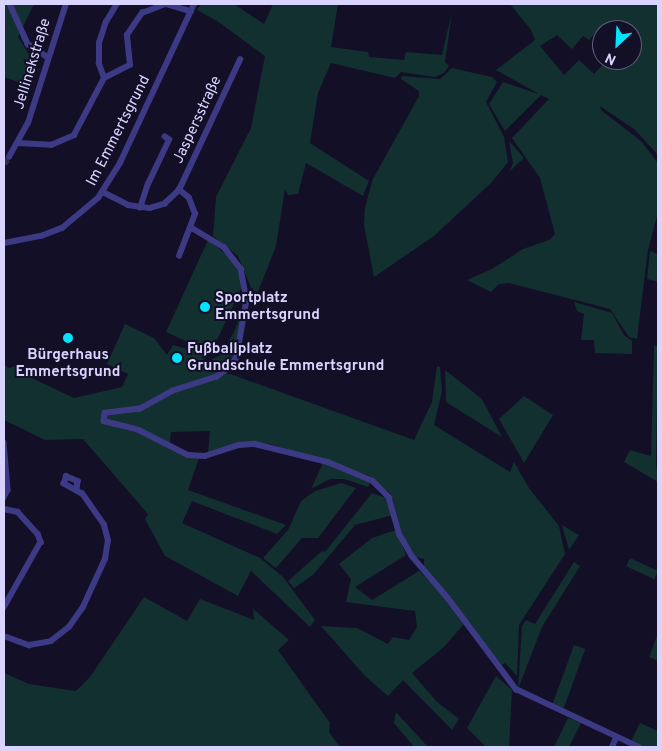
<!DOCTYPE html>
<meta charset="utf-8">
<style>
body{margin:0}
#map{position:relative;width:662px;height:751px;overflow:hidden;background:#130f26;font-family:Overpass,sans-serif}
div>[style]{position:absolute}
.green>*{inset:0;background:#12302f;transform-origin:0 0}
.minor-tunnel>*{height:5.5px;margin-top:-2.75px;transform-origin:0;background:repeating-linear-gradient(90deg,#312d47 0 5.5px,transparent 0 8.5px)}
.minor>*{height:5.5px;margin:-2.75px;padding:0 2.75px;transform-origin:2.75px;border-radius:2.75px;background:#3d3a85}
.dots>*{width:14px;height:14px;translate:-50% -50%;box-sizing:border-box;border:2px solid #130f26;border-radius:50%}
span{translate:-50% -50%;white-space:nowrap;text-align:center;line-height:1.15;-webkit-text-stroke:4px #130f26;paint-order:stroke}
.street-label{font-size:15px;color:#d9d4ff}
.poi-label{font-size:15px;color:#d9d4ff;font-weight:700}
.left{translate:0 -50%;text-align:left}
.frame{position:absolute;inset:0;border:5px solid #d9d4ff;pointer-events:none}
.north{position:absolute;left:592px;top:20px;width:50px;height:50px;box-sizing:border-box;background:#130f26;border:1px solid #625e7d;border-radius:50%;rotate:205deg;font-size:14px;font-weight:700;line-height:20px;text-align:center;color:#d9d4ff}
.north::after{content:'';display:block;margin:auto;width:18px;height:22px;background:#00e5ff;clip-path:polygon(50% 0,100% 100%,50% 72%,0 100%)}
</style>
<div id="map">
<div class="green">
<div style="clip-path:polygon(4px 4px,34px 4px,18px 37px,32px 59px,39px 62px,33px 83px,23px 79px,21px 83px,4px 77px)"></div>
<div style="clip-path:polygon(201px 4px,234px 4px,264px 24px,273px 4px,338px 4px,331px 47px,368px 52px,369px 57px,404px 60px,406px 52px,442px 55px,452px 12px,445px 62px,449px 66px,444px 73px,435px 77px,401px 72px,395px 78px,331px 63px,318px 93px,310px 143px,369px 181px,363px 196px,306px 163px,298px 194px,288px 195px,285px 189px,276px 246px,258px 292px,252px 290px,238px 256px,213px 236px,216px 197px,251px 128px,265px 56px,217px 21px,197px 10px)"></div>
<div style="clip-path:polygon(evenodd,510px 4px,658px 4px,658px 155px,635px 130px,600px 106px,601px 110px,641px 141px,658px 163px,658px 212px,648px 250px,637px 339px,629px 337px,610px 309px,509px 283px,499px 284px,491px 292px,467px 280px,492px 269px,523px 249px,549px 240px,555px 234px,540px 178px,512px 138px,549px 99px,541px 95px,505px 131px,489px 104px,503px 82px,539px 94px,496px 70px,535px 40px,531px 30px,510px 4px,605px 23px,614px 30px,632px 30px,632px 60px,607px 60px,594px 74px,579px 60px,564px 75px,540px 46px,557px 35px,572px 49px,583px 36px,589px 40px,605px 23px)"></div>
<div style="clip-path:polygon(452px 68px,492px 77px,497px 82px,486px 102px,504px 137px,508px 162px,492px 182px,434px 236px,374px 277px,364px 225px,365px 207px,373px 179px,419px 96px,419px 91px,401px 79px,402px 76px,440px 79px)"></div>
<div style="clip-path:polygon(509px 141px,524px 158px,509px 172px,513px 163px)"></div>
<div style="clip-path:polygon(208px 240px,231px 258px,244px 282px,211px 353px,166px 332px)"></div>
<div style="clip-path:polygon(650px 251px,658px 254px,658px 282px,647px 279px)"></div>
<div style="clip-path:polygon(574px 302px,612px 313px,624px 335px,632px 341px,632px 354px,595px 353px,594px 340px,581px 340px,584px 314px,577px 311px)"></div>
<div style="clip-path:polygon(245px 303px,232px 361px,221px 371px,204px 363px,221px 355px,234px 332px)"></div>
<div style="clip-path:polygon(125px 324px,154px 338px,167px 355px,173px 345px,187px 349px,187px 343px,209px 354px,200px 364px,217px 373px,230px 374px,414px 440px,432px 402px,437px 366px,440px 367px,442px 391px,434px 425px,510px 472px,514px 462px,529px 488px,559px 526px,565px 554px,519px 625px,517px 676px,505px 663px,502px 665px,479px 639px,424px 567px,424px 559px,416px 557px,403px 536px,391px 494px,368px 475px,271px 444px,248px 442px,208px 453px,210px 431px,171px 432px,169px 449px,199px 458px,188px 490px,286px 525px,277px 534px,192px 501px,182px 523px,260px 558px,283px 577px,315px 620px,310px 627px,251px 571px,238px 596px,165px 556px,145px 519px,148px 514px,83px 439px,45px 440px,4px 420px,4px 365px,9px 368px,26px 364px,27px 369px,17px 371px,74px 398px,122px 387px,128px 374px,107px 364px)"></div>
<div style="clip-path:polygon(654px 346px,658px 346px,656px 462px,658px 482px,624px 462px,630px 450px,651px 456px)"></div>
<div style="clip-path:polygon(445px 370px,482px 399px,502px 437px,446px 402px)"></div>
<div style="clip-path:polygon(524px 396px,553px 415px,524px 463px,499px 419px)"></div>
<div style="clip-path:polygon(323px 463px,370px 483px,368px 487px,344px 479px,330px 479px,311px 489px)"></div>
<div style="clip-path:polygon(341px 483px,356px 488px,318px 538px,302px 538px,276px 568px,263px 558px,288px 530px,301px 501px,315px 491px)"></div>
<div style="clip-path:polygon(372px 493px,386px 498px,393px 515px,355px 525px,313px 575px,294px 588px,288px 581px,322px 551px,325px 552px)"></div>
<div style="clip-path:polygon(562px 525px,579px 535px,569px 550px)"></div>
<div style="clip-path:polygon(396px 530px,406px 555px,355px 587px,372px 600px,419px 571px,440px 591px,464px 624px,444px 647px,412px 673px,437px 702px,459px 719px,452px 730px,403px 680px,388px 696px,365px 676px,321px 626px,357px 628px,388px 644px,393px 637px,409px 640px,417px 627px,415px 611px,346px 602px,351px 579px,339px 564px,372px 538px)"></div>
<div style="left:630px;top:558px;width:31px;height:9px;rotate:25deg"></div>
<div style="clip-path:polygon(574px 562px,580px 566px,542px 627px,518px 689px,522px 626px,526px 620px,535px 624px)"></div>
<div style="clip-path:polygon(144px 597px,187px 621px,200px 599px,254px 620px,253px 609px,289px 640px,278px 650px,330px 723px,329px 732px,340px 747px,4px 747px,4px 673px,29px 684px,76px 691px,90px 677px)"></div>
<div style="clip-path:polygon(658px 633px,658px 661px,649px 657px)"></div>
<div style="left:574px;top:645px;width:12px;height:65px;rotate:20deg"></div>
<div style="clip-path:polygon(496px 676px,512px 690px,509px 747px,486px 747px,467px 728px)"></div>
<div style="clip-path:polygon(396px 712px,428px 747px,414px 747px,394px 723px)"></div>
<div style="clip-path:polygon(568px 718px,581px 723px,569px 747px,554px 747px)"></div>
<div style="clip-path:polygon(640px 723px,658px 731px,658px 747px,645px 747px,631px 741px)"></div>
</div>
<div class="minor-tunnel">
<div style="left:4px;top:164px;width:9px;rotate:-54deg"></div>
</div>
<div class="minor">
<div style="left:10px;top:4px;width:44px;rotate:65.8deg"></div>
<div style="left:28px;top:44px;width:23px;rotate:34deg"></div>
<div style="left:104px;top:78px;width:29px;rotate:-27deg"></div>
<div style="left:130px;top:65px;width:30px;rotate:-96deg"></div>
<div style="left:127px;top:35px;width:27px;rotate:-56deg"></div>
<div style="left:142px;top:13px;width:26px;rotate:-21deg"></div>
<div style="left:166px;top:4px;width:26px;rotate:16deg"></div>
<div style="left:18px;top:143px;width:33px;rotate:3deg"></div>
<div style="left:51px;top:145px;width:25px;rotate:-23deg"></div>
<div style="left:74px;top:135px;width:64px;rotate:-62.2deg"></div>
<div style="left:104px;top:78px;width:15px;rotate:-110deg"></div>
<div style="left:99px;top:64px;width:21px;rotate:-90deg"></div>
<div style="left:99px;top:43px;width:22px;rotate:-72deg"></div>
<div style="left:106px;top:22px;width:21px;rotate:-59deg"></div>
<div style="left:9px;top:157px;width:39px;rotate:-61deg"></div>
<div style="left:28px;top:123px;width:125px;rotate:-72.3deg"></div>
<div style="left:103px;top:192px;width:28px;rotate:27deg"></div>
<div style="left:128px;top:205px;width:22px;rotate:8deg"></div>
<div style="left:150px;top:208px;width:15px;rotate:-16deg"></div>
<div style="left:164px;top:204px;width:21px;rotate:-43deg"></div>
<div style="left:140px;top:208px;width:25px;rotate:-72deg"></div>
<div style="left:148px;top:184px;width:49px;rotate:-64.5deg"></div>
<div style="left:169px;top:140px;width:5px;rotate:-143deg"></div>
<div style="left:192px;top:228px;width:37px;rotate:31deg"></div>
<div style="left:224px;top:247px;width:28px;rotate:52deg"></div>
<div style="left:241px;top:269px;width:32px;rotate:79deg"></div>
<div style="left:247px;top:300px;width:58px;rotate:100deg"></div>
<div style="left:237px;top:357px;width:10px;rotate:119deg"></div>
<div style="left:232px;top:366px;width:19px;rotate:144deg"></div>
<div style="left:217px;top:377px;width:46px;rotate:162.3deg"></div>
<div style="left:173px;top:391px;width:38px;rotate:151deg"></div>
<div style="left:140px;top:409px;width:35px;rotate:173deg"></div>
<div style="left:105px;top:413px;width:8px;rotate:97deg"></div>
<div style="left:104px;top:421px;width:36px;rotate:14deg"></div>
<div style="left:139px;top:430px;width:55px;rotate:27deg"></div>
<div style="left:188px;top:455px;width:17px;rotate:3deg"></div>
<div style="left:205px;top:456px;width:36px;rotate:-18deg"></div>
<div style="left:239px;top:445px;width:16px;rotate:-4deg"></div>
<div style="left:255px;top:444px;width:75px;rotate:13.9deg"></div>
<div style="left:328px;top:462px;width:49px;rotate:22.9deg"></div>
<div style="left:373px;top:481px;width:23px;rotate:45deg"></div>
<div style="left:389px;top:497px;width:40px;rotate:74deg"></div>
<div style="left:400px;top:535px;width:24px;rotate:60deg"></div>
<div style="left:412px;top:556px;width:55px;rotate:49.4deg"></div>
<div style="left:448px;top:598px;width:114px;rotate:53.2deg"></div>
<div style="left:516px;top:689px;width:136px;rotate:25.2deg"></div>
<div style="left:4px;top:243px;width:38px;rotate:-11deg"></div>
<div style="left:41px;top:236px;width:22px;rotate:-21deg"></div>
<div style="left:62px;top:228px;width:47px;rotate:-39.8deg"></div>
<div style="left:98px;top:198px;width:41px;rotate:-57.8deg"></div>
<div style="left:120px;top:163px;width:175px;rotate:-65deg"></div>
<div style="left:179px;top:256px;width:45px;rotate:-69.1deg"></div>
<div style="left:195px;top:214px;width:17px;rotate:-111deg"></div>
<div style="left:189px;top:198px;width:13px;rotate:-141deg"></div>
<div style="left:179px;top:190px;width:144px;rotate:-64.9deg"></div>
<div style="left:4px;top:442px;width:48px;rotate:85.2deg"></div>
<div style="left:8px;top:490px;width:9px;rotate:117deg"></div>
<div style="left:4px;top:509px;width:14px;rotate:12deg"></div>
<div style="left:18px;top:512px;width:30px;rotate:48deg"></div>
<div style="left:38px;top:534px;width:9px;rotate:69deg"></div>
<div style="left:41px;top:542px;width:76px;rotate:119.3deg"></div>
<div style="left:4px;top:636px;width:27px;rotate:20deg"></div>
<div style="left:29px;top:645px;width:22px;rotate:-10deg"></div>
<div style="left:51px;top:641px;width:23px;rotate:-38deg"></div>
<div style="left:69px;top:627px;width:24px;rotate:-55deg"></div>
<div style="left:83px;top:607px;width:53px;rotate:-65.4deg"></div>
<div style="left:105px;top:559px;width:18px;rotate:-81deg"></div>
<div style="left:108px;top:541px;width:16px;rotate:-104deg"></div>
<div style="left:104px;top:525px;width:38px;rotate:-125deg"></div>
<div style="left:82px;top:494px;width:21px;rotate:-151deg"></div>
<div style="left:64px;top:484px;width:8px;rotate:-76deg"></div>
<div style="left:66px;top:476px;width:13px;rotate:23deg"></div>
<div style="left:78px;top:481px;width:9px;rotate:96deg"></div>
<div style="left:612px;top:747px;width:10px;rotate:-66deg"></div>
</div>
<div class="dots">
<div style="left:205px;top:307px;background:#00e5ff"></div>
<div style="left:68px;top:338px;background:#00e5ff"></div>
<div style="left:177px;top:358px;background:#00e5ff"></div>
</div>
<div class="street-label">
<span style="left:33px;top:64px;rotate:-73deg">Jellinekstraße</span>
<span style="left:198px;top:120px;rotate:-65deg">Jaspersstraße</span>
<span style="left:119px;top:131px;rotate:-63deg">Im Emmertsgrund</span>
</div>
<div class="poi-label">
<span class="left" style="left:215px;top:307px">Sportplatz<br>Emmertsgrund</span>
<span class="left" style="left:187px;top:358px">Fußballplatz<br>Grundschule Emmertsgrund</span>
<span style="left:68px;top:364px">Bürgerhaus<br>Emmertsgrund</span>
</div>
<div class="frame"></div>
<div class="north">N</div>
</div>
